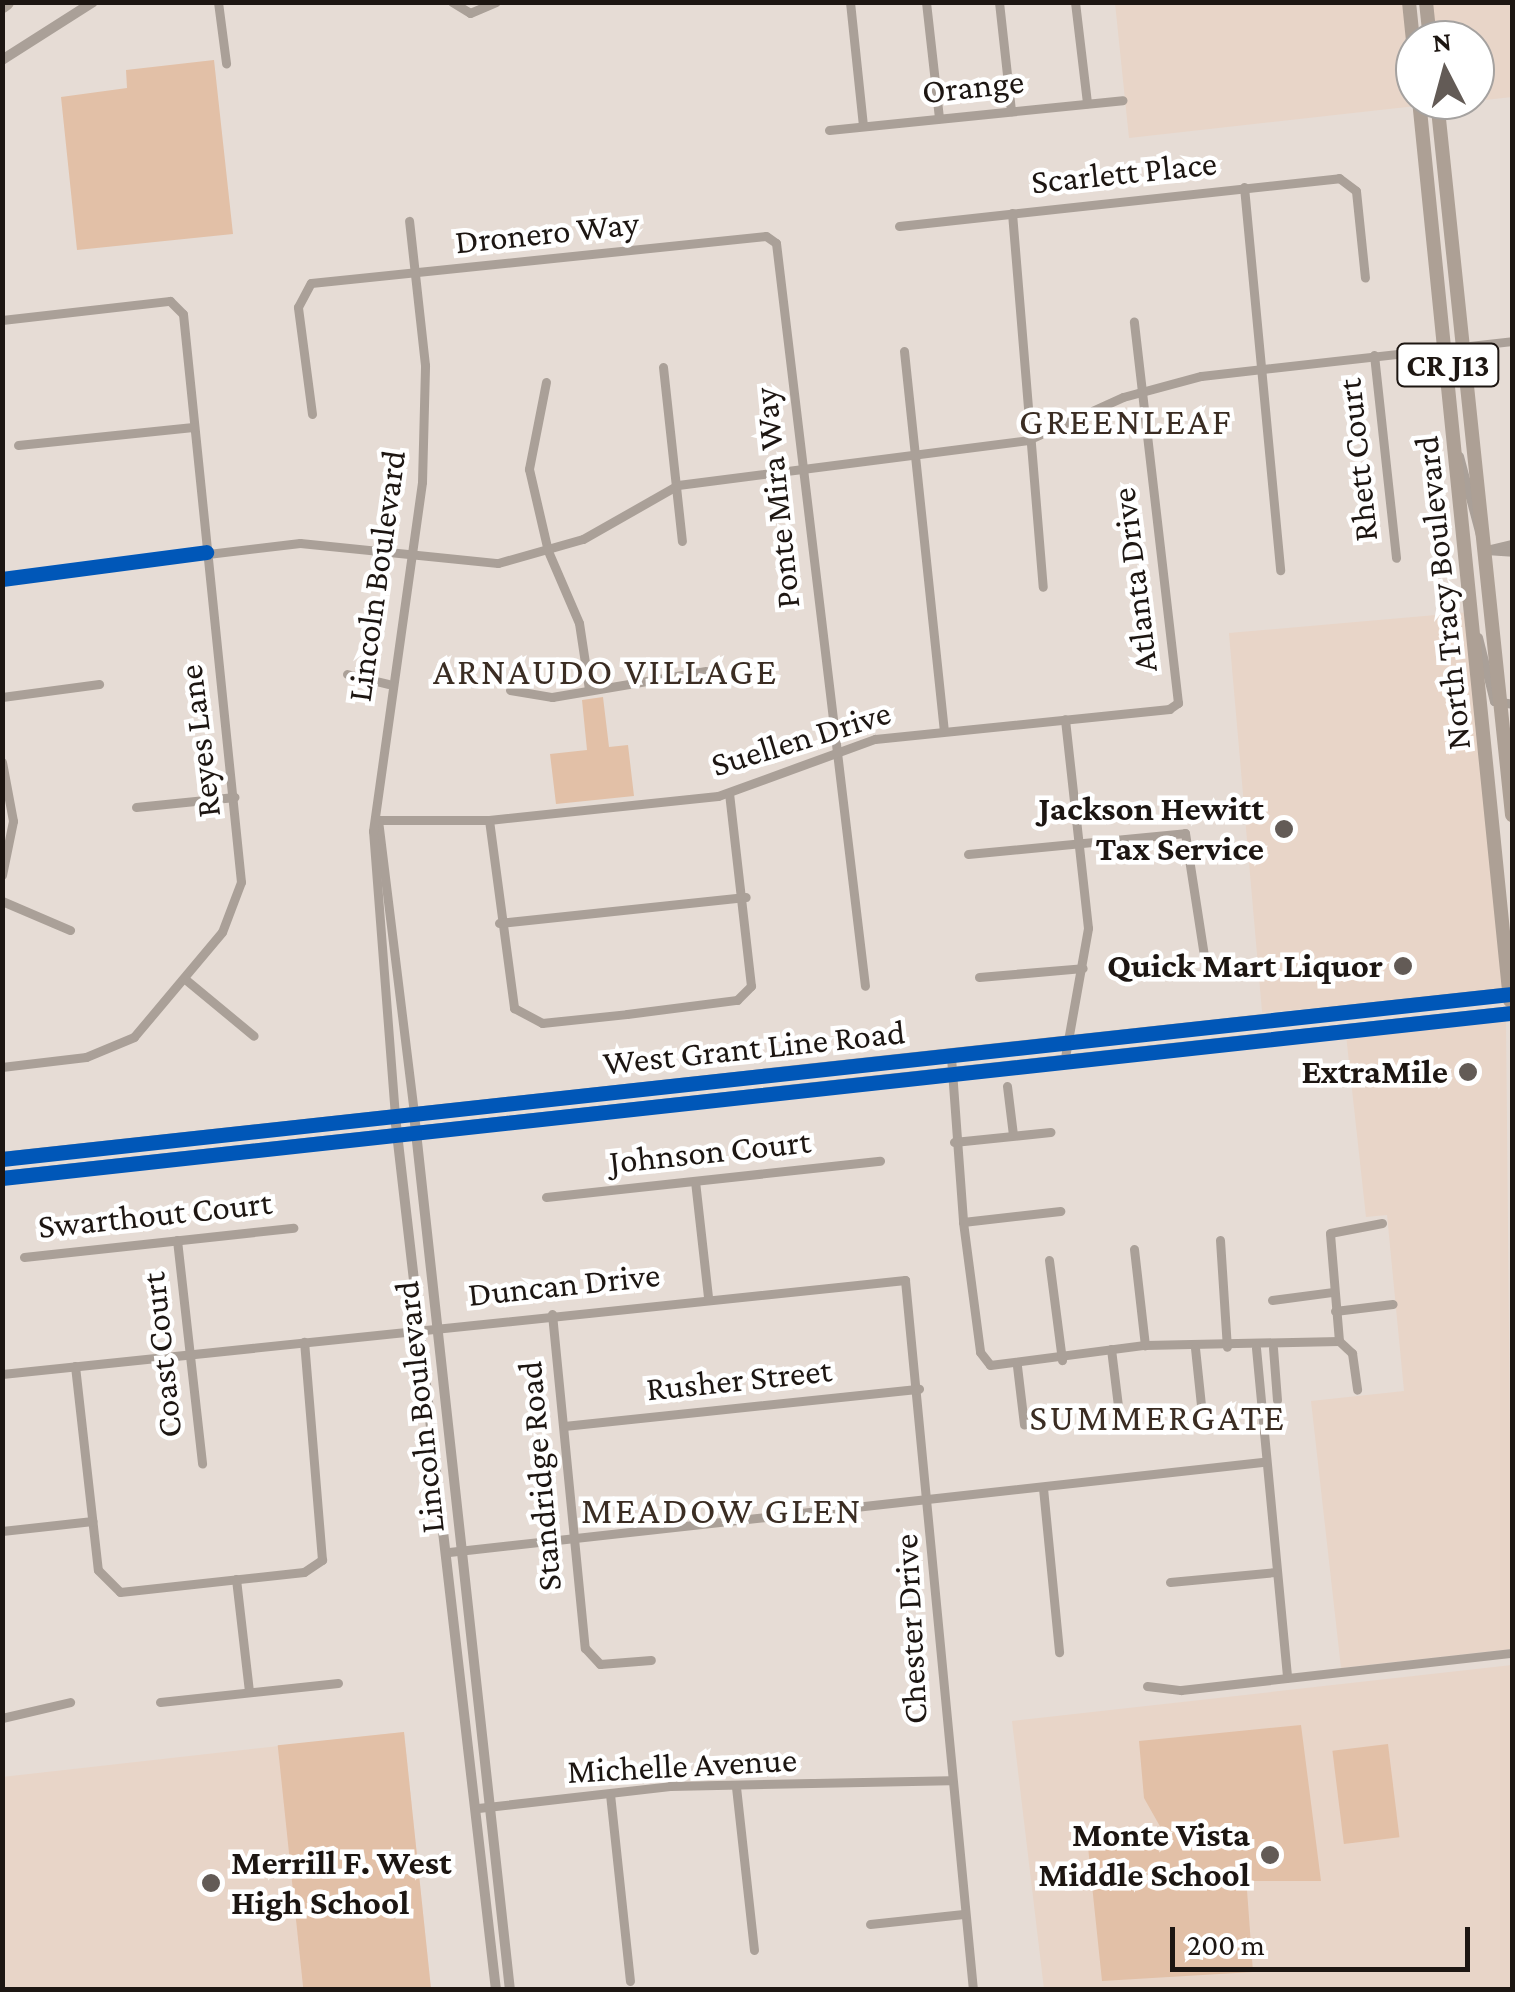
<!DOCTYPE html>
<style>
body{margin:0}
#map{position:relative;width:1515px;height:1992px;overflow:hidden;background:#e6dcd5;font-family:"Crimson Pro",serif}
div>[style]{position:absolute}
.built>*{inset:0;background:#e8d5c8;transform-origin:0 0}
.green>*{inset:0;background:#e2c0a7;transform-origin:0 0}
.minor>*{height:9px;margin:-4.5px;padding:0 4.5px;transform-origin:4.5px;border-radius:4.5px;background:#aaa098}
.tertiary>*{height:10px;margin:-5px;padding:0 5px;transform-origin:5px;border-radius:5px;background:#aaa098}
.primary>*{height:14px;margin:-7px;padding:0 7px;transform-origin:7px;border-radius:7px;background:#ada095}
.motorway>*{height:15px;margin:-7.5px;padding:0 7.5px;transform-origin:7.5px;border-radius:7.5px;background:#b0a59b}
.cycleway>*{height:15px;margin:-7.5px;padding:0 7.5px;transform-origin:7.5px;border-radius:7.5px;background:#0057b8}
.dots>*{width:28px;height:28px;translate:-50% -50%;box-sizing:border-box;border:5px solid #fff;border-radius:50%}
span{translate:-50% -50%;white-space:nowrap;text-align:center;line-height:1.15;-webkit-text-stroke:9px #fff;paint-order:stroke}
.shield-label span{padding:2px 8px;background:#fff;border:2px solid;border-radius:8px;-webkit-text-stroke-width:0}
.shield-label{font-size:32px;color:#1d1612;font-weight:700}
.street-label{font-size:35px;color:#1d1612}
.poi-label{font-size:35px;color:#1d1612;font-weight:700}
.right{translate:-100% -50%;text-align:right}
.left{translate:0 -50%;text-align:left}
.neighbourhood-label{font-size:38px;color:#3b2d23;letter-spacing:2.5px}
.frame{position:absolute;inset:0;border:5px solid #1d1612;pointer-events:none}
.north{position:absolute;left:1395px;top:20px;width:100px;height:100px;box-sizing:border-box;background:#fff;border:2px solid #a5a2a0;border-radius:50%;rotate:354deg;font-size:28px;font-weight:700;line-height:40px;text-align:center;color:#1d1612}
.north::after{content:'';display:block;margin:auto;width:35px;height:45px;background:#635b56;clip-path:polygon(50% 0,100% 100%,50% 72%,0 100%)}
.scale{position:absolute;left:1170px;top:1927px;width:300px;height:45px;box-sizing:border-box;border:5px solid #1d1612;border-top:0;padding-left:12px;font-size:30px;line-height:35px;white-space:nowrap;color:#1d1612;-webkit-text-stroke:8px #fff;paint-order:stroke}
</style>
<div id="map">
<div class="built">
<div style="clip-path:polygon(1115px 3px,1404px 3px,1416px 106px,1129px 138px)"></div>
<div style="clip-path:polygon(1430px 3px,1512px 3px,1512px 97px,1440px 105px,1475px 100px,1475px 40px,1434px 40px)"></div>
<div style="left:1470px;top:612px;width:381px;height:242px;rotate:85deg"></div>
<div style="clip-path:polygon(1506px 1019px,1512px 1649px,1341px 1668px,1311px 1401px,1404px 1391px,1387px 1215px,1366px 1217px,1346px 1035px)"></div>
<div style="clip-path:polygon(1512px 1665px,1512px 1989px,1044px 1989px,1012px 1721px)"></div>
<div style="clip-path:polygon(404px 1732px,431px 1989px,3px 1989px,2px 1777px)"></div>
</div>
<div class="green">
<div style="clip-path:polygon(214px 60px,233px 234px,77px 250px,61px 97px,127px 88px,126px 70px)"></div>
<div style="clip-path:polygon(603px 697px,609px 747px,628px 745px,634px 796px,556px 804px,550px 754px,587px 750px,582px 700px)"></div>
<div style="clip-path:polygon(1301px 1725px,1321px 1881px,1235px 1881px,1247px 1890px,1253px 1972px,1102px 1981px,1088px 1847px,1166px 1837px,1144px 1798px,1139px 1741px)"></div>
<div style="left:404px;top:1732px;width:258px;height:127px;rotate:84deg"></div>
<div style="left:1388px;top:1744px;width:94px;height:56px;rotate:83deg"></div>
</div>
<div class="minor">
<div style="left:218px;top:2px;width:62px;rotate:82.5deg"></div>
<div style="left:452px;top:2px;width:21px;rotate:31deg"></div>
<div style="left:470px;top:13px;width:28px;rotate:-23deg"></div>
<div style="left:850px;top:2px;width:124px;rotate:84deg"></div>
<div style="left:926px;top:2px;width:117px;rotate:83.6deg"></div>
<div style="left:999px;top:2px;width:110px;rotate:83.7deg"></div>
<div style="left:1075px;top:2px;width:102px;rotate:83.2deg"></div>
<div style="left:829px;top:130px;width:295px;rotate:-5.8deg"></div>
<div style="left:1244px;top:187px;width:385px;rotate:84.6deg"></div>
<div style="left:1012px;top:213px;width:375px;rotate:85.3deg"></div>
<div style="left:899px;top:226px;width:443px;rotate:-6.2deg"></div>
<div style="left:1339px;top:178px;width:21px;rotate:37deg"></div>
<div style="left:1356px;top:191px;width:87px;rotate:84.1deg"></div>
<div style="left:2px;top:320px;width:169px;rotate:-6.5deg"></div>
<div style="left:170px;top:301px;width:18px;rotate:45deg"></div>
<div style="left:183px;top:314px;width:571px;rotate:84.17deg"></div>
<div style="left:241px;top:882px;width:53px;rotate:110.8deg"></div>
<div style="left:222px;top:932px;width:137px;rotate:130deg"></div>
<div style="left:134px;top:1037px;width:52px;rotate:157.4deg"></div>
<div style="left:86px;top:1057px;width:85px;rotate:173.2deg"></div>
<div style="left:904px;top:351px;width:381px;rotate:84deg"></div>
<div style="left:1374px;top:355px;width:204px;rotate:83.8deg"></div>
<div style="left:663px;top:367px;width:175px;rotate:83.8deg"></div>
<div style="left:546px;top:382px;width:89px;rotate:101.1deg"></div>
<div style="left:529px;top:469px;width:84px;rotate:77deg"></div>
<div style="left:548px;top:551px;width:78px;rotate:66.7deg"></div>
<div style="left:579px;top:623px;width:67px;rotate:81.4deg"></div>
<div style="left:312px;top:414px;width:108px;rotate:-97.5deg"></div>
<div style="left:298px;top:307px;width:27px;rotate:-62deg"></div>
<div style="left:311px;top:283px;width:457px;rotate:-5.9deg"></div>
<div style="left:766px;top:236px;width:12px;rotate:35deg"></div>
<div style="left:776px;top:243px;width:748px;rotate:83.17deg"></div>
<div style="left:18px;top:445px;width:176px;rotate:-5.9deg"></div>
<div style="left:1459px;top:456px;width:97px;rotate:75.1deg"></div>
<div style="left:1512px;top:544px;width:27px;rotate:167deg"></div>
<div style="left:1486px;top:550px;width:26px;rotate:4deg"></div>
<div style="left:2px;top:579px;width:300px;rotate:-6.9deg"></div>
<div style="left:300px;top:543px;width:199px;rotate:5.8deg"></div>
<div style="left:498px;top:563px;width:88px;rotate:-15.8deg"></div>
<div style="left:583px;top:539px;width:109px;rotate:-29.6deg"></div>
<div style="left:678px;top:485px;width:353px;rotate:-7.3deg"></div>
<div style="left:1028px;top:440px;width:104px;rotate:-24.4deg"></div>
<div style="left:1123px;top:397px;width:81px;rotate:-15.1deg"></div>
<div style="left:1201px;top:376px;width:313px;rotate:-6.4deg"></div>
<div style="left:1478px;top:637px;width:66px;rotate:76deg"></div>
<div style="left:1494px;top:701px;width:18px;rotate:9deg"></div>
<div style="left:347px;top:674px;width:42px;rotate:13.7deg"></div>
<div style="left:510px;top:690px;width:43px;rotate:9.5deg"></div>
<div style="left:552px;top:697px;width:156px;rotate:-9.6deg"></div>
<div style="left:2px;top:697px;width:98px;rotate:-7.6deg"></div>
<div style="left:2px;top:762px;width:60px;rotate:79.4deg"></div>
<div style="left:13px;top:821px;width:55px;rotate:101.5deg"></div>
<div style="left:136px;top:807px;width:99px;rotate:-5.8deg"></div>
<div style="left:378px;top:820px;width:111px"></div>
<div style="left:489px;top:820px;width:230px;rotate:-6deg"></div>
<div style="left:718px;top:796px;width:167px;rotate:-20deg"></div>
<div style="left:875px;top:739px;width:296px;rotate:-5.8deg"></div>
<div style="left:1169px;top:709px;width:11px;rotate:-34deg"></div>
<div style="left:1178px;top:703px;width:384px;rotate:-96.6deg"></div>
<div style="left:378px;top:820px;width:296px;rotate:83deg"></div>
<div style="left:489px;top:820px;width:190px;rotate:82.4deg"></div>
<div style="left:514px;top:1008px;width:32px;rotate:28deg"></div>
<div style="left:542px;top:1023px;width:85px;rotate:-6deg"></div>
<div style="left:627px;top:1014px;width:111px;rotate:-7.3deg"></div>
<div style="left:737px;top:1000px;width:20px;rotate:-45deg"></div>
<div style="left:751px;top:986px;width:194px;rotate:-96.5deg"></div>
<div style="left:968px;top:854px;width:218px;rotate:-5.5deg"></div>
<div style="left:1185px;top:833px;width:124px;rotate:81.2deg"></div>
<div style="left:2px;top:901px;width:74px;rotate:23.1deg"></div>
<div style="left:499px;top:923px;width:248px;rotate:-6deg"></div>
<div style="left:979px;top:977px;width:104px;rotate:-4.9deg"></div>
<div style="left:185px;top:979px;width:89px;rotate:39.6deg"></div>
<div style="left:951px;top:1057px;width:165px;rotate:85.8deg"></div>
<div style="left:963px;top:1222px;width:131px;rotate:82.5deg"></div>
<div style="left:980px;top:1352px;width:16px;rotate:52deg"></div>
<div style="left:990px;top:1365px;width:156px;rotate:-7.4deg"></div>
<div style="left:1145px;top:1345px;width:194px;rotate:-1.2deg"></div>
<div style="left:1064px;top:1063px;width:137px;rotate:-79.9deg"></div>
<div style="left:1088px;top:928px;width:210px;rotate:-96.3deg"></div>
<div style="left:1007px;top:1086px;width:49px;rotate:83deg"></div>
<div style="left:395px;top:1116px;width:286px;rotate:-94.4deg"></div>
<div style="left:373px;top:831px;width:352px;rotate:-82deg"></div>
<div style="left:422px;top:482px;width:117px;rotate:-88.5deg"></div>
<div style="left:425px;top:365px;width:145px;rotate:-96.3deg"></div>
<div style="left:954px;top:1142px;width:97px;rotate:-5.9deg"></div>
<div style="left:695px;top:1181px;width:116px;rotate:83.6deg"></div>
<div style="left:546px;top:1197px;width:336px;rotate:-6.2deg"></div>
<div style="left:963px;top:1222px;width:98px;rotate:-6.5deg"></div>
<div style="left:177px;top:1240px;width:225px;rotate:83.6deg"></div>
<div style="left:1220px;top:1240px;width:107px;rotate:86.3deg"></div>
<div style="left:1134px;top:1249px;width:97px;rotate:83.5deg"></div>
<div style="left:24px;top:1257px;width:271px;rotate:-6.2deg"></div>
<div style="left:1049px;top:1260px;width:101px;rotate:82.6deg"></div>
<div style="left:1272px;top:1300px;width:62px;rotate:-7.5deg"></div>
<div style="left:1335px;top:1311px;width:58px;rotate:-6.9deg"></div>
<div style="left:552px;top:1314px;width:336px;rotate:84.4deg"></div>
<div style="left:585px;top:1648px;width:22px;rotate:47deg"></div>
<div style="left:600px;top:1664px;width:51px;rotate:-4.5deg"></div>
<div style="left:1339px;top:1341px;width:108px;rotate:-94.8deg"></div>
<div style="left:1330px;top:1233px;width:53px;rotate:-10.9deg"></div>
<div style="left:1339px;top:1341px;width:18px;rotate:43deg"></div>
<div style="left:1352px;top:1353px;width:37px;rotate:82deg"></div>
<div style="left:1195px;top:1348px;width:57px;rotate:84deg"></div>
<div style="left:1256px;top:1348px;width:331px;rotate:84.6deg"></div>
<div style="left:1273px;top:1348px;width:52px;rotate:85.6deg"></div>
<div style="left:1111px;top:1349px;width:65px;rotate:83deg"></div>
<div style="left:75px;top:1366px;width:205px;rotate:83.6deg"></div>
<div style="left:98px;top:1570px;width:31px;rotate:45deg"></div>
<div style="left:120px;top:1592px;width:185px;rotate:-6.2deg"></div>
<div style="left:304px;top:1572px;width:22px;rotate:-34deg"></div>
<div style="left:322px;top:1560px;width:219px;rotate:-94.7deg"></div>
<div style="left:1017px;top:1366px;width:59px;rotate:83.2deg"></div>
<div style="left:2px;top:1374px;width:908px;rotate:-5.94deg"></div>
<div style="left:905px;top:1280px;width:713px;rotate:84.53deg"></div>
<div style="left:564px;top:1426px;width:357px;rotate:-6deg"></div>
<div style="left:1043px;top:1488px;width:165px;rotate:84.4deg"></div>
<div style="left:2px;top:1531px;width:91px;rotate:-6.3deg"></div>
<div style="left:449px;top:1552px;width:818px;rotate:-6.32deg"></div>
<div style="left:236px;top:1579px;width:113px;rotate:83.4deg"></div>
<div style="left:1170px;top:1582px;width:105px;rotate:-5.4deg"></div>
<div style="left:1147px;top:1686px;width:34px;rotate:7deg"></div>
<div style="left:1181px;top:1690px;width:333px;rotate:-6.4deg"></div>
<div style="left:160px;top:1702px;width:179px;rotate:-6.1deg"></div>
<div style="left:2px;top:1718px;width:70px;rotate:-13.2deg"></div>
<div style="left:736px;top:1787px;width:164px;rotate:83.7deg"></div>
<div style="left:610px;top:1794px;width:188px;rotate:83.9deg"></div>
<div style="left:478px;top:1808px;width:193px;rotate:-6.5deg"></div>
<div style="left:670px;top:1786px;width:279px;rotate:-1.2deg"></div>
<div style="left:870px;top:1924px;width:94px;rotate:-6.1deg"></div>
</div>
<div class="tertiary">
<div style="left:2px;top:60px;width:108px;rotate:-32.5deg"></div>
<div style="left:414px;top:1114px;width:881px;rotate:83.75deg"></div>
<div style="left:395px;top:1116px;width:880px;rotate:83.41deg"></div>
</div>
<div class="primary">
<div style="left:1409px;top:2px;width:58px;rotate:84.1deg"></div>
<div style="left:1426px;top:2px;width:38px;rotate:84deg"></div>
<div style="left:1419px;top:100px;width:905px;rotate:84.23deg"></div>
<div style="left:1437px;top:100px;width:719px;rotate:84.01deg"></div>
<div style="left:2px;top:1159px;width:1519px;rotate:-6.24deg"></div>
<div style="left:2px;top:1178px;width:1519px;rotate:-6.24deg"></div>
</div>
<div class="motorway">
<div style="left:2px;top:5px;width:5px;rotate:-37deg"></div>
</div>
<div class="cycleway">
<div style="left:2px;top:579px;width:206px;rotate:-7.5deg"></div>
<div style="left:2px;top:1159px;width:1519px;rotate:-6.24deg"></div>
<div style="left:2px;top:1178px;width:1519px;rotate:-6.24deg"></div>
</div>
<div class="dots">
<div style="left:1284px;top:829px;background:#635b56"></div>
<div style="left:1403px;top:966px;background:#635b56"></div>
<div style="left:1468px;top:1072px;background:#635b56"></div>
<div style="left:1270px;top:1855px;background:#635b56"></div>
<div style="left:211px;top:1883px;background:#635b56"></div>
</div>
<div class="shield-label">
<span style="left:1448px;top:365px">CR J13</span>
</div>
<div class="street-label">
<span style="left:973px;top:87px;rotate:-6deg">Orange</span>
<span style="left:1124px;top:173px;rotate:-6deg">Scarlett Place</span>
<span style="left:547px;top:233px;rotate:-6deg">Dronero Way</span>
<span style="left:1358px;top:460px;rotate:-96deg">Rhett Court</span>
<span style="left:777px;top:498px;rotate:-96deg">Ponte Mira Way</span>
<span style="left:377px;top:576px;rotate:-82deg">Lincoln Boulevard</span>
<span style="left:1135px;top:580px;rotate:-97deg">Atlanta Drive</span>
<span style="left:1443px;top:593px;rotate:-96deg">North Tracy Boulevard</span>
<span style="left:801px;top:739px;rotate:-17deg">Suellen Drive</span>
<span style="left:200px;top:741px;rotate:-97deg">Reyes Lane</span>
<span style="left:754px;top:1048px;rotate:-6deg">West Grant Line Road</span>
<span style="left:710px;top:1152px;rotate:-6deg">Johnson Court</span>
<span style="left:155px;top:1215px;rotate:-6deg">Swarthout Court</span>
<span style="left:564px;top:1285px;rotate:-6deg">Duncan Drive</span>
<span style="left:162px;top:1355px;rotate:-96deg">Coast Court</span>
<span style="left:739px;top:1380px;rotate:-6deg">Rusher Street</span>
<span style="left:420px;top:1407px;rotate:-96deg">Lincoln Boulevard</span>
<span style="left:540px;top:1476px;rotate:-95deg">Standridge Road</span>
<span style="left:911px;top:1629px;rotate:-93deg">Chester Drive</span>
<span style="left:682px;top:1766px;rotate:-3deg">Michelle Avenue</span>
</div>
<div class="poi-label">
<span class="right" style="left:1264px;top:829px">Jackson Hewitt<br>Tax Service</span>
<span class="right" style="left:1383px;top:966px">Quick Mart Liquor</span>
<span class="right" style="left:1448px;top:1072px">ExtraMile</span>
<span class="right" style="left:1250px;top:1855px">Monte Vista<br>Middle School</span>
<span class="left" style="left:231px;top:1883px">Merrill F. West<br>High School</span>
</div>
<div class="neighbourhood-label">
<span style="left:1126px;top:422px">GREENLEAF</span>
<span style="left:606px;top:672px">ARNAUDO VILLAGE</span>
<span style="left:1158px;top:1418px">SUMMERGATE</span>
<span style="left:722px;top:1511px">MEADOW GLEN</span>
</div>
<div class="frame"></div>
<div class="north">N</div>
<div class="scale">200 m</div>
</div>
